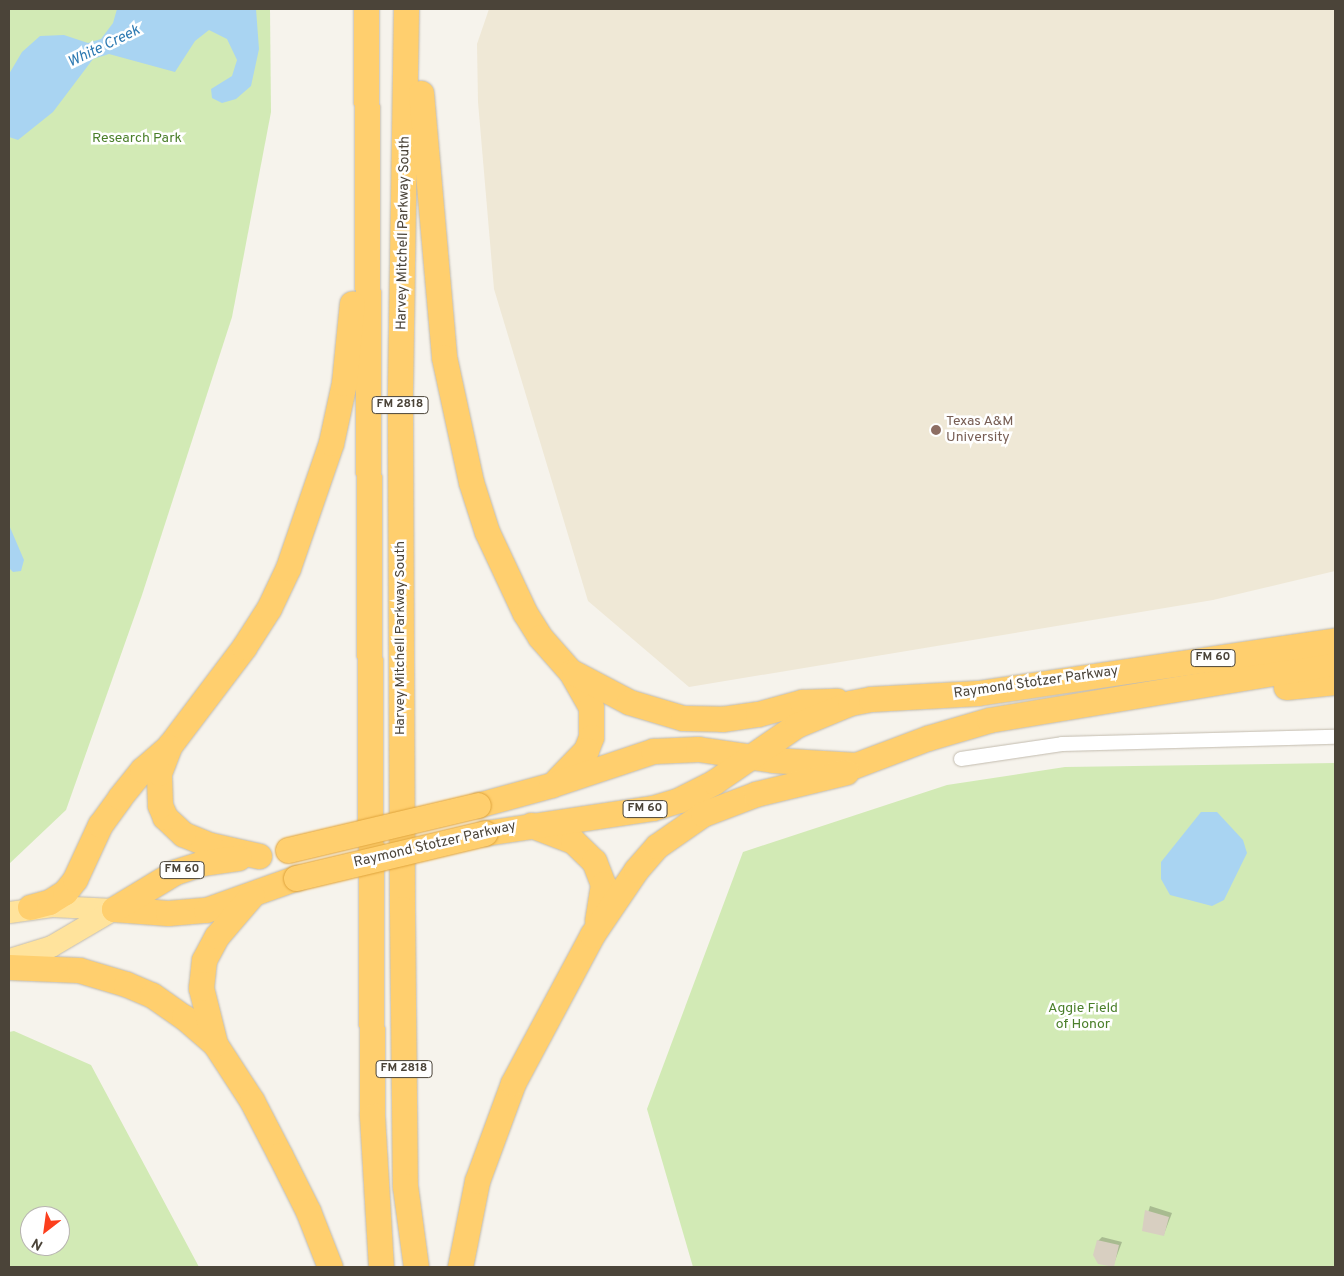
<!DOCTYPE html>
<style>
body{margin:0}
#map{position:relative;width:1344px;height:1276px;overflow:hidden;background:#f6f3ec;font-family:Overpass,sans-serif}
div>[style]{position:absolute}
.education>*{inset:0;background:#efe8d6}
.green>*{inset:0;background:#d2eab5}
.water>*{inset:0;background:#a9d4f2}
.shadow>*{inset:0;background:#0003}
.building>*{inset:0;background:#d8cfc1}
.roads{filter:drop-shadow(0 0 1px #c2bbae) drop-shadow(0 0 1px #c2bbae)}
.street>*{height:14px;margin:-7px;padding:0 7px;transform-origin:7px;border-radius:7px;background:#fff}
.primary>*{height:21px;margin:-10.5px;padding:0 10.5px;transform-origin:10.5px;border-radius:10.5px;background:#ffe39c}
.highway>*{height:25px;margin:-12.5px;padding:0 12.5px;transform-origin:12.5px;border-radius:12.5px;background:#ffcf6e}
.bridges{filter:drop-shadow(0 0 1px #e0a43c) drop-shadow(0 0 1px #e0a43c)}
.highway-bridge>*{height:25px;margin:-12.5px;padding:0 12.5px;transform-origin:12.5px;border-radius:12.5px;background:#ffcf6e}
.dots>*{width:14px;height:14px;translate:-50% -50%;box-sizing:border-box;border:2px solid #fff;border-radius:50%}
span{translate:-50% -50%;white-space:nowrap;text-align:center;line-height:1.15;-webkit-text-stroke:5px #fff;paint-order:stroke}
.shield-label span{padding:1px 4px;background:#fff;border:1px solid;border-radius:4px;-webkit-text-stroke-width:0}
.shield-label{font-size:12px;color:#4b4439;font-weight:700}
.park-label{font-size:14px;color:#4a7f2a}
.street-label{font-size:14px;color:#4b4439}
.education-label{font-size:14px;color:#785e54}
.left{translate:0 -50%;text-align:left}
.water-label{font-size:15px;color:#2e7ab2;font-style:italic}
.frame{position:absolute;inset:0;border:10px solid #4b4439;pointer-events:none}
.north{position:absolute;left:20px;top:1206px;width:50px;height:50px;box-sizing:border-box;background:#fff;border:1px solid #b7b4b0;border-radius:50%;rotate:210deg;font-size:14px;font-weight:700;line-height:20px;text-align:center;color:#4b4439}
.north::after{content:'';display:block;margin:auto;width:18px;height:22px;background:#fc3f1d;clip-path:polygon(50% 0,100% 100%,50% 72%,0 100%)}
</style>
<div id="map">
<div class="education">
<div style="clip-path:polygon(489px 9px,1335px 9px,1335px 571px,1213px 600px,689px 687px,588px 601px,494px 289px,478px 102px,477px 44px)"></div>
</div>
<div class="green">
<div style="clip-path:polygon(9px 9px,270px 9px,271px 112px,232px 317px,142px 595px,66px 810px,9px 864px)"></div>
<div style="clip-path:polygon(1335px 763px,1335px 1267px,693px 1267px,647px 1109px,743px 852px,947px 785px,1065px 767px)"></div>
<div style="clip-path:polygon(evenodd,14px 1031px,91px 1065px,199px 1267px,9px 1267px,9px 1032px,14px 1031px,30px 1216px,60px 1216px,60px 1246px,30px 1246px,30px 1216px)"></div>
</div>
<div class="water">
<div style="clip-path:polygon(117px 9px,256px 9px,259px 49px,251px 86px,236px 99px,222px 103px,212px 98px,211px 89px,232px 76px,237px 60px,227px 39px,209px 30px,195px 41px,175px 72px,109px 54px,93px 59px,53px 112px,18px 140px,9px 137px,9px 74px,22px 52px,40px 36px,64px 35px,88px 43px,101px 39px,113px 23px)"></div>
<div style="clip-path:polygon(9px 525px,24px 560px,21px 571px,13px 572px,9px 568px)"></div>
<div style="clip-path:polygon(1201px 812px,1217px 812px,1243px 840px,1247px 853px,1224px 900px,1212px 906px,1170px 895px,1161px 879px,1161px 862px)"></div>
</div>
<div class="shadow">
<div style="clip-path:polygon(1150px 1206px,1172px 1213px,1164px 1234px,1143px 1230px)"></div>
<div style="clip-path:polygon(1102px 1237px,1122px 1242px,1113px 1266px,1098px 1241px)"></div>
</div>
<div class="building">
<div style="clip-path:polygon(1145px 1210px,1169px 1217px,1164px 1236px,1142px 1231px)"></div>
<div style="clip-path:polygon(1097px 1240px,1119px 1245px,1114px 1267px,1098px 1264px,1093px 1255px)"></div>
</div>
<div class="roads">
<div class="street">
<div style="left:961px;top:759px;width:102px;rotate:-8.4deg"></div>
<div style="left:1062px;top:744px;width:273px;rotate:-1.5deg"></div>
</div>
<div class="primary">
<div style="left:9px;top:912px;width:43px;rotate:-7.9deg"></div>
<div style="left:52px;top:906px;width:62px;rotate:2.8deg"></div>
<div style="left:9px;top:959px;width:44px;rotate:-17.2deg"></div>
<div style="left:51px;top:946px;width:73px;rotate:-30.4deg"></div>
</div>
<div class="highway">
<div style="left:366px;top:9px;width:1107px;rotate:89.69deg"></div>
<div style="left:372px;top:1116px;width:151px;rotate:86.6deg"></div>
<div style="left:406px;top:9px;width:399px;rotate:90.9deg"></div>
<div style="left:400px;top:408px;width:501px;rotate:89.77deg"></div>
<div style="left:402px;top:909px;width:277px;rotate:89.4deg"></div>
<div style="left:405px;top:1186px;width:82px;rotate:82.3deg"></div>
<div style="left:421px;top:93px;width:265px;rotate:85deg"></div>
<div style="left:444px;top:357px;width:128px;rotate:77.8deg"></div>
<div style="left:471px;top:482px;width:52px;rotate:72.3deg"></div>
<div style="left:487px;top:532px;width:89px;rotate:64.9deg"></div>
<div style="left:525px;top:613px;width:28px;rotate:58deg"></div>
<div style="left:540px;top:637px;width:47px;rotate:48.5deg"></div>
<div style="left:571px;top:672px;width:40px;rotate:60.3deg"></div>
<div style="left:591px;top:707px;width:30px;rotate:90deg"></div>
<div style="left:591px;top:737px;width:14px;rotate:111deg"></div>
<div style="left:586px;top:750px;width:42px;rotate:134deg"></div>
<div style="left:574px;top:673px;width:62px;rotate:27.8deg"></div>
<div style="left:629px;top:702px;width:56px;rotate:16.5deg"></div>
<div style="left:683px;top:718px;width:39px;rotate:1deg"></div>
<div style="left:722px;top:719px;width:36px;rotate:-8deg"></div>
<div style="left:758px;top:714px;width:46px;rotate:-15.3deg"></div>
<div style="left:802px;top:702px;width:35px;rotate:-2deg"></div>
<div style="left:1286px;top:687px;width:49px;rotate:-5.8deg"></div>
<div style="left:478px;top:805px;width:76px;rotate:-15.3deg"></div>
<div style="left:551px;top:785px;width:108px;rotate:-18.4deg"></div>
<div style="left:653px;top:751px;width:45px;rotate:-2.5deg"></div>
<div style="left:698px;top:749px;width:76px;rotate:8.3deg"></div>
<div style="left:773px;top:760px;width:83px;rotate:3.4deg"></div>
<div style="left:856px;top:765px;width:77px;rotate:-20.6deg"></div>
<div style="left:928px;top:738px;width:64px;rotate:-16.4deg"></div>
<div style="left:989px;top:720px;width:351px;rotate:-9.4deg"></div>
<div style="left:531px;top:825px;width:45px;rotate:20.9deg"></div>
<div style="left:573px;top:841px;width:29px;rotate:44deg"></div>
<div style="left:594px;top:861px;width:25px;rotate:69deg"></div>
<div style="left:603px;top:884px;width:37px;rotate:99deg"></div>
<div style="left:485px;top:833px;width:170px;rotate:-8.5deg"></div>
<div style="left:653px;top:808px;width:27px;rotate:-17deg"></div>
<div style="left:679px;top:800px;width:39px;rotate:-27deg"></div>
<div style="left:714px;top:782px;width:101px;rotate:-34.5deg"></div>
<div style="left:797px;top:725px;width:57px;rotate:-22.5deg"></div>
<div style="left:850px;top:703px;width:21px;rotate:-11deg"></div>
<div style="left:871px;top:699px;width:107px;rotate:-3.2deg"></div>
<div style="left:978px;top:693px;width:361px;rotate:-8.4deg"></div>
<div style="left:259px;top:856px;width:50px;rotate:-167.3deg"></div>
<div style="left:210px;top:845px;width:29px;rotate:-158deg"></div>
<div style="left:183px;top:834px;width:25px;rotate:-137deg"></div>
<div style="left:165px;top:817px;width:13px;rotate:-113deg"></div>
<div style="left:160px;top:805px;width:32px;rotate:-92deg"></div>
<div style="left:159px;top:773px;width:30px;rotate:-69deg"></div>
<div style="left:170px;top:745px;width:123px;rotate:-52.9deg"></div>
<div style="left:244px;top:647px;width:46px;rotate:-57.3deg"></div>
<div style="left:269px;top:608px;width:44px;rotate:-64.6deg"></div>
<div style="left:288px;top:568px;width:132px;rotate:-71deg"></div>
<div style="left:331px;top:443px;width:61px;rotate:-77.8deg"></div>
<div style="left:344px;top:383px;width:80px;rotate:-84.3deg"></div>
<div style="left:30px;top:907px;width:20px;rotate:-15deg"></div>
<div style="left:49px;top:902px;width:19px;rotate:-32deg"></div>
<div style="left:65px;top:892px;width:16px;rotate:-52deg"></div>
<div style="left:75px;top:879px;width:60px;rotate:-65.2deg"></div>
<div style="left:100px;top:825px;width:34px;rotate:-54deg"></div>
<div style="left:120px;top:797px;width:35px;rotate:-51deg"></div>
<div style="left:142px;top:770px;width:35px;rotate:-41deg"></div>
<div style="left:114px;top:909px;width:54px;rotate:4.2deg"></div>
<div style="left:168px;top:913px;width:38px;rotate:-5deg"></div>
<div style="left:206px;top:910px;width:96px;rotate:-19.6deg"></div>
<div style="left:114px;top:909px;width:71px;rotate:-31.2deg"></div>
<div style="left:175px;top:872px;width:28px;rotate:-18deg"></div>
<div style="left:202px;top:863px;width:37px;rotate:-8deg"></div>
<div style="left:9px;top:967px;width:70px;rotate:2.5deg"></div>
<div style="left:79px;top:970px;width:49px;rotate:16.6deg"></div>
<div style="left:126px;top:984px;width:28px;rotate:23deg"></div>
<div style="left:152px;top:995px;width:39px;rotate:35deg"></div>
<div style="left:184px;top:1017px;width:41px;rotate:41.1deg"></div>
<div style="left:215px;top:1044px;width:68px;rotate:57deg"></div>
<div style="left:252px;top:1101px;width:61px;rotate:62.6deg"></div>
<div style="left:280px;top:1155px;width:63px;rotate:63.4deg"></div>
<div style="left:308px;top:1211px;width:60px;rotate:68.6deg"></div>
<div style="left:215px;top:1044px;width:58px;rotate:-104deg"></div>
<div style="left:201px;top:988px;width:28px;rotate:-84deg"></div>
<div style="left:204px;top:960px;width:27px;rotate:-62deg"></div>
<div style="left:217px;top:936px;width:54px;rotate:-49.5deg"></div>
<div style="left:460px;top:1267px;width:88px;rotate:-78.8deg"></div>
<div style="left:477px;top:1181px;width:104px;rotate:-69.8deg"></div>
<div style="left:513px;top:1083px;width:168px;rotate:-61.9deg"></div>
<div style="left:592px;top:935px;width:78px;rotate:-55.9deg"></div>
<div style="left:636px;top:870px;width:32px;rotate:-49deg"></div>
<div style="left:657px;top:846px;width:56px;rotate:-34.8deg"></div>
<div style="left:703px;top:814px;width:57px;rotate:-20.7deg"></div>
<div style="left:756px;top:794px;width:93px;rotate:-13.7deg"></div>
</div>
</div>
<div class="bridges">
<div class="highway-bridge">
<div style="left:288px;top:850px;width:195px;rotate:-13.3deg"></div>
<div style="left:296px;top:878px;width:194px;rotate:-13.4deg"></div>
</div>
</div>
<div class="dots">
<div style="left:936px;top:430px;background:#8d6e63"></div>
</div>
<div class="shield-label">
<span style="left:400px;top:405px">FM 2818</span>
<span style="left:1213px;top:658px">FM 60</span>
<span style="left:645px;top:809px">FM 60</span>
<span style="left:182px;top:870px">FM 60</span>
<span style="left:404px;top:1069px">FM 2818</span>
</div>
<div class="park-label">
<span style="left:137px;top:139px">Research Park</span>
<span style="left:1083px;top:1017px">Aggie Field<br>of Honor</span>
</div>
<div class="street-label">
<span style="left:404px;top:233px;rotate:-89deg">Harvey Mitchell Parkway South</span>
<span style="left:401px;top:638px;rotate:-90deg">Harvey Mitchell Parkway South</span>
<span style="left:1036px;top:683px;rotate:-8deg">Raymond Stotzer Parkway</span>
<span style="left:435px;top:845px;rotate:-13deg">Raymond Stotzer Parkway</span>
</div>
<div class="education-label">
<span class="left" style="left:946px;top:430px">Texas A&amp;M<br>University</span>
</div>
<div class="water-label">
<span style="left:104px;top:47px;rotate:-26deg">White Creek</span>
</div>
<div class="frame"></div>
<div class="north">N</div>
</div>
